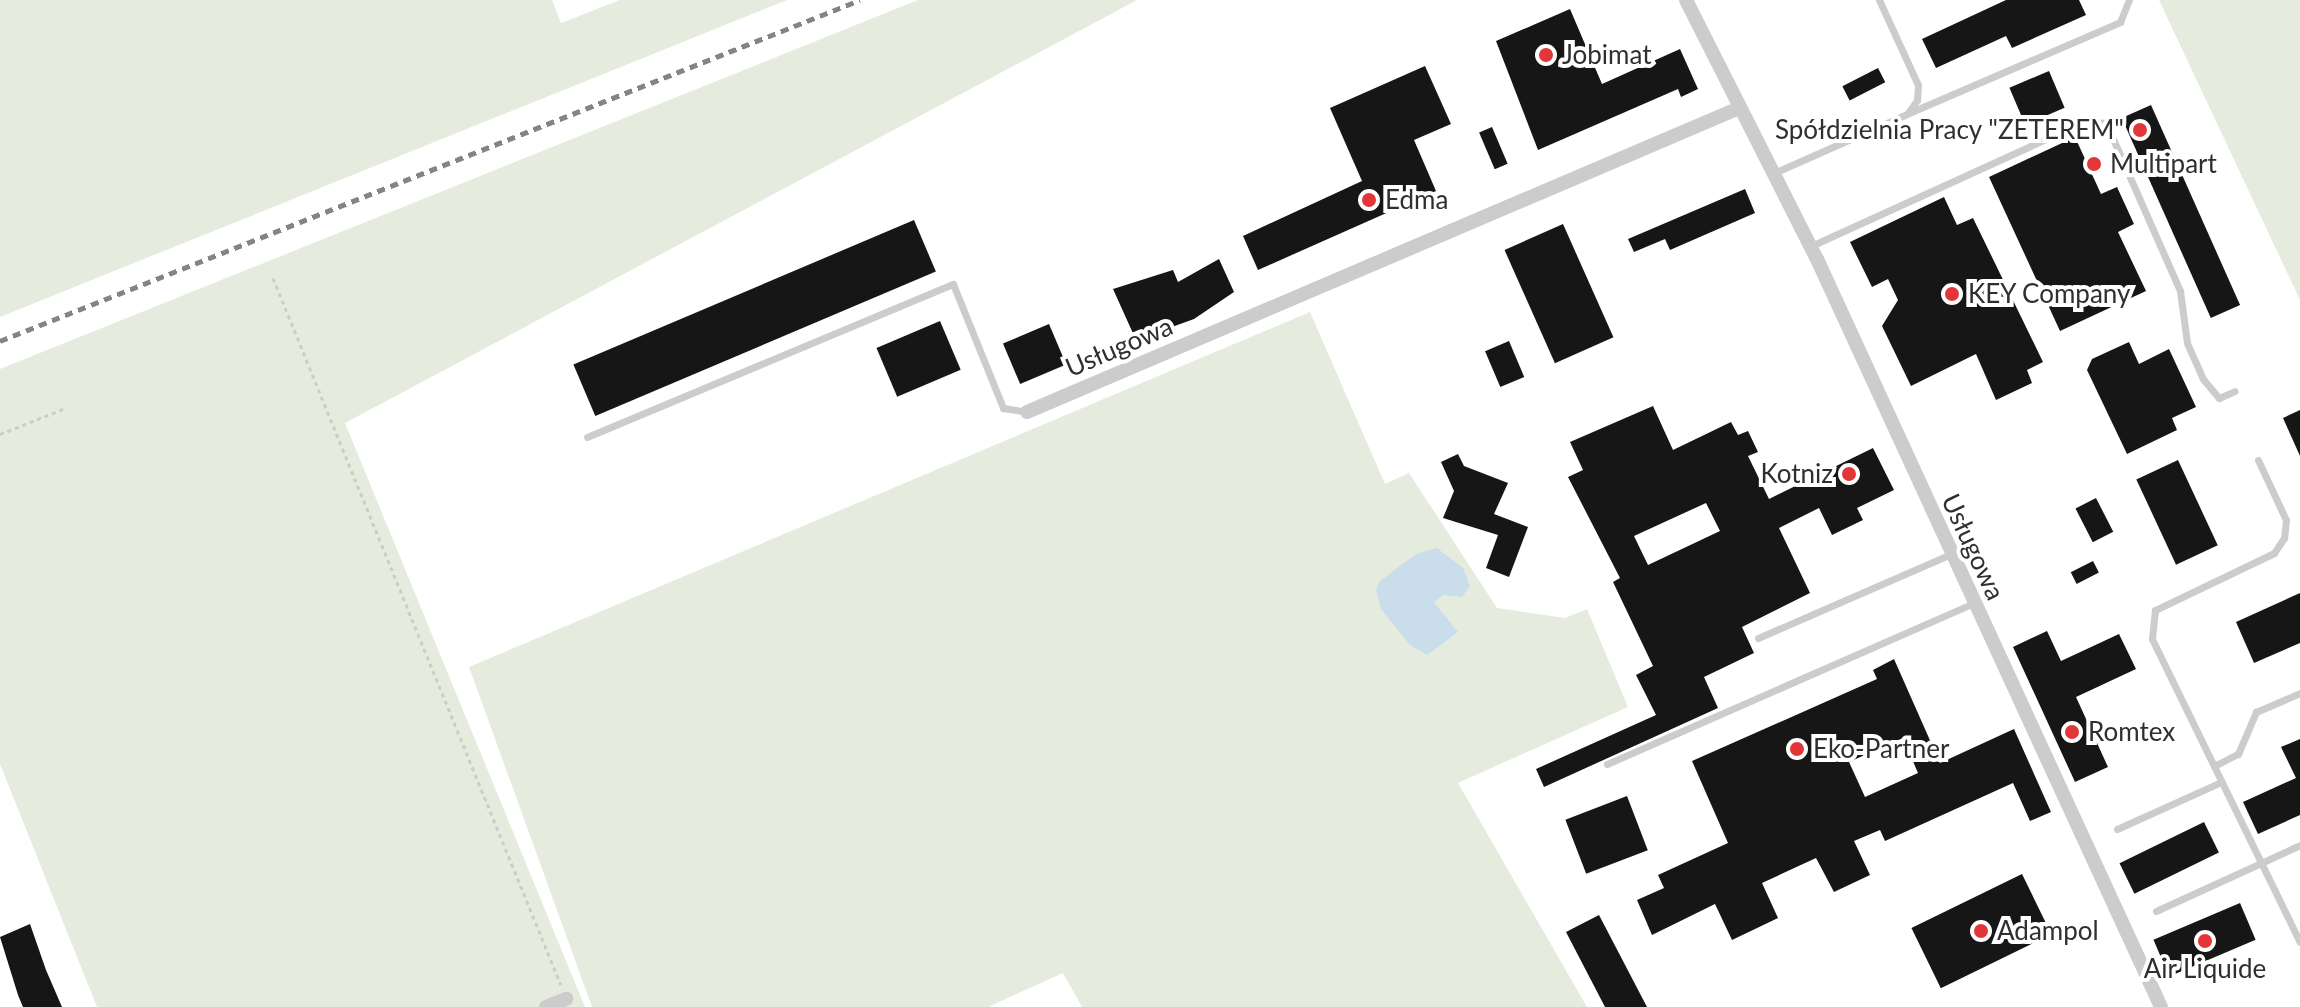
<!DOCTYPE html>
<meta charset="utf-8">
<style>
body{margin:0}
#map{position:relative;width:2300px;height:1007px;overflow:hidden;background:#fff;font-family:Lato,sans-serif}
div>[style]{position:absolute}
.green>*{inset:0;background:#e5ecde}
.water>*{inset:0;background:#caddeb}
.building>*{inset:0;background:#161616;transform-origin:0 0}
.path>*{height:3px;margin-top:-1.5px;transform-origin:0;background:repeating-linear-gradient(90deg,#ccc 0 4px,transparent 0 8px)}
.service>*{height:7px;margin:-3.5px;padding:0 3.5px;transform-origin:3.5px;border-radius:3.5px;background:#ccc}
.minor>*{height:14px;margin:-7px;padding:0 7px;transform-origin:7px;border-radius:7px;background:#ccc}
.rail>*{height:5px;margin-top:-2.5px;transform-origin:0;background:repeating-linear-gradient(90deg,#848484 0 8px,transparent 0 14px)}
.dots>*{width:22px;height:22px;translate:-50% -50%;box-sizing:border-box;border:4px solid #fff;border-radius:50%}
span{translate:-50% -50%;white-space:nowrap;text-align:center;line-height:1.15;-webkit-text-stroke:8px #fff;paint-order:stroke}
.poi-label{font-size:26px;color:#2f2f2f}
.left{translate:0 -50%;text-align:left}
.right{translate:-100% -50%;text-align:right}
.street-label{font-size:26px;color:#2f2f2f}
</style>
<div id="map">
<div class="green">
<div style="clip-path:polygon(0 0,552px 0,561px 23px,620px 0,787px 0,0 317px)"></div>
<div style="clip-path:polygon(918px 0,1137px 0,345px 423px,585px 1007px,97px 1007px,0 764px,0 369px)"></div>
<div style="clip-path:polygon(2159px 0,2300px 0,2300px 300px)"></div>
<div style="clip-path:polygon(1310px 312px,1385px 484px,1409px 473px,1497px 608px,1565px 618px,1587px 609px,1628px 707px,1458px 783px,1587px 1007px,1082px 1007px,1063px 973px,988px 1007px,592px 1007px,469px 667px)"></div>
</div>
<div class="water">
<div style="clip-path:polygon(1437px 548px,1463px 568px,1470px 586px,1462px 597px,1443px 595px,1434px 602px,1458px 632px,1427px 655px,1410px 645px,1381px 609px,1376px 590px,1380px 581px,1416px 554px)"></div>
</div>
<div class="building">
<div style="clip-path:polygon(2006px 0,2079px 0,2086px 15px,2012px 48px,2006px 36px,1936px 68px,1922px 39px)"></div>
<div style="clip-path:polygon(1570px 9px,1602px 84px,1680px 49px,1698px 89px,1681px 97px,1678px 89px,1538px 150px,1496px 41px)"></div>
<div style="clip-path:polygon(1425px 66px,1451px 124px,1414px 140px,1436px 191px,1258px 270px,1243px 236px,1362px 181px,1330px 108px)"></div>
<div style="left:1878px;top:68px;width:16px;height:40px;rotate:63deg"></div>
<div style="left:2049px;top:71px;width:40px;height:43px;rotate:67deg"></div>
<div style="left:2151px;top:105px;width:219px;height:32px;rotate:66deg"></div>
<div style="left:1492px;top:127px;width:40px;height:14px;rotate:67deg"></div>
<div style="clip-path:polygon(2075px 137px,2101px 194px,2117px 187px,2134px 224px,2118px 232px,2146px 291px,2060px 331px,1989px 177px)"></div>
<div style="clip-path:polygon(1745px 189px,1755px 213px,1670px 250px,1665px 239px,1634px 252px,1628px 239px)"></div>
<div style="clip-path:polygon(1944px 197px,1957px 225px,1973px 218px,2043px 362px,2027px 370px,2032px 383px,1996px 400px,1976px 354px,1911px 386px,1882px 326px,1898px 300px,1888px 279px,1872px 287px,1850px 242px)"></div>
<div style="left:914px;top:220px;width:56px;height:370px;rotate:67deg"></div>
<div style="left:1563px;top:224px;width:124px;height:64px;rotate:66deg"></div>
<div style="clip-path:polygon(1219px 259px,1234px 292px,1194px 319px,1136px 340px,1113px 289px,1173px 270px,1178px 282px)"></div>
<div style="left:940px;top:321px;width:53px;height:69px;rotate:67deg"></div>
<div style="left:1049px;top:324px;width:44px;height:50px;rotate:67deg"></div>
<div style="left:1509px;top:341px;width:39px;height:26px;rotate:67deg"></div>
<div style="clip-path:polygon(2129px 342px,2139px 364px,2169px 349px,2196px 407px,2172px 418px,2177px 430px,2127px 454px,2087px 370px,2092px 359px)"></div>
<div style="clip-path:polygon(evenodd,1653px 406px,1673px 450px,1731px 422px,1738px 435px,1748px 431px,1758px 452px,1748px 456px,1769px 499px,1873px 448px,1894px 490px,1857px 508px,1863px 520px,1832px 535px,1819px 508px,1779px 528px,1810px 593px,1742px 627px,1754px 653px,1704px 677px,1718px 708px,1544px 787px,1536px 769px,1656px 715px,1636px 675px,1653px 666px,1613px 582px,1620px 578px,1568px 477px,1583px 470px,1570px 442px,1653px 406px,1706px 503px,1720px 531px,1648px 565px,1634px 536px,1706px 503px)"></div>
<div style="clip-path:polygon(2300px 410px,2300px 456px,2283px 418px)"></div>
<div style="clip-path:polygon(1458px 454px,1464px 466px,1508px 483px,1494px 514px,1528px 527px,1509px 577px,1486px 568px,1498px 535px,1443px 518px,1454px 491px,1441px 462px)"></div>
<div style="left:2178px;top:460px;width:94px;height:46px;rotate:65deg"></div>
<div style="left:2096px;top:498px;width:38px;height:23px;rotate:63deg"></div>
<div style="left:2093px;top:561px;width:13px;height:25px;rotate:63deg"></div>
<div style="clip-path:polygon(2300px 593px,2300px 643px,2254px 663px,2236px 622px)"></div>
<div style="clip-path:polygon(2047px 631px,2061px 661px,2119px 634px,2136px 669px,2076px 697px,2108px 767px,2075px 782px,2013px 647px)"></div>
<div style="clip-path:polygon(evenodd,1894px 659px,1940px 763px,2014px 729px,2051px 812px,2030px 821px,2013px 783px,1885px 841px,1880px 830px,1854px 841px,1870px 875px,1834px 892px,1816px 858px,1762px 883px,1778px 918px,1732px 940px,1715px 904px,1652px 935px,1637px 900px,1664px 888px,1658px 875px,1728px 843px,1692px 761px,1877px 679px,1873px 670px,1894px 659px,1903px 738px,1918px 773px,1865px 797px,1849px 762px,1903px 738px)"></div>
<div style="clip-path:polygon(2300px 739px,2300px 815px,2258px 834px,2243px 802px,2296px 778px,2281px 747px)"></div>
<div style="left:1627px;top:796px;width:58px;height:66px;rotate:69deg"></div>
<div style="left:2204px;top:822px;width:34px;height:94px;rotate:64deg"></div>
<div style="left:2022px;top:874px;width:67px;height:123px;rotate:64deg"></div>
<div style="left:2240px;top:903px;width:40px;height:94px;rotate:67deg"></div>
<div style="clip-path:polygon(1599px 915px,1647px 1007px,1605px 1007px,1566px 932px)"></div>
<div style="clip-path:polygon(30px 924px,46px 970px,62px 1007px,23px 1007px,18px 995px,0 937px)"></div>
</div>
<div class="path">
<div style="left:273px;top:278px;width:763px;rotate:67.84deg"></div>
<div style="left:0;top:434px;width:68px;rotate:-21.6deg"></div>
</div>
<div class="service">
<div style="left:1909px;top:113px;width:230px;rotate:-23.3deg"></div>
<div style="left:2120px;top:22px;width:24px;rotate:-68deg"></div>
<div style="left:1774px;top:173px;width:145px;rotate:-23.9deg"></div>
<div style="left:1907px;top:114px;width:17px;rotate:-54deg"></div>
<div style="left:1917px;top:100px;width:15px;rotate:-86deg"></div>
<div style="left:1918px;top:85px;width:94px;rotate:-114.6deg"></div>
<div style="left:1811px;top:246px;width:299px;rotate:-24.5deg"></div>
<div style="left:2083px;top:122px;width:23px;rotate:2deg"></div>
<div style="left:2106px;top:123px;width:184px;rotate:66.2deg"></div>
<div style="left:2180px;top:291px;width:52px;rotate:82.3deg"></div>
<div style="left:2187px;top:343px;width:39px;rotate:66deg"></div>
<div style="left:2203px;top:379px;width:25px;rotate:50deg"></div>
<div style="left:2219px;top:398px;width:17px;rotate:-24deg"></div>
<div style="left:587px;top:437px;width:397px;rotate:-22.7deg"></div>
<div style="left:953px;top:284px;width:134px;rotate:68deg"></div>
<div style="left:1003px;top:408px;width:24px;rotate:9deg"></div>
<div style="left:2258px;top:460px;width:66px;rotate:65deg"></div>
<div style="left:2286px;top:520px;width:18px;rotate:96deg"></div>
<div style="left:2284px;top:538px;width:18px;rotate:124deg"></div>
<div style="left:2274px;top:553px;width:132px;rotate:154.4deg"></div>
<div style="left:2155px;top:610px;width:29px;rotate:96deg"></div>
<div style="left:2152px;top:639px;width:337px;rotate:64deg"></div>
<div style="left:1758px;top:638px;width:208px;rotate:-23.5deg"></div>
<div style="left:1607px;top:764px;width:399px;rotate:-23.7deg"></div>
<div style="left:2214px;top:766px;width:27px;rotate:-27deg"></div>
<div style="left:2238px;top:754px;width:46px;rotate:-66.8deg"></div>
<div style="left:2256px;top:712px;width:48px;rotate:-23.4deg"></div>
<div style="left:2117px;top:829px;width:114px;rotate:-24.3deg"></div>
<div style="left:2156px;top:911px;width:158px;rotate:-24.6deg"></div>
</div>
<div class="minor">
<div style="left:1686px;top:0;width:290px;rotate:63.2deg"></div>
<div style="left:1817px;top:259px;width:823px;rotate:65.3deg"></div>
<div style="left:1027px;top:412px;width:774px;rotate:-23.12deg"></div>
<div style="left:546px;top:1007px;width:22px;rotate:-22deg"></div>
</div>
<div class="rail">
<div style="left:0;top:341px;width:925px;rotate:-21.63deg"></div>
</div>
<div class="dots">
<div style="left:1546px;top:55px;background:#e23639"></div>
<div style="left:2140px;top:130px;background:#e23639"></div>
<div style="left:2094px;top:164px;background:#e23639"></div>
<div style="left:1369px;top:200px;background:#e23639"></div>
<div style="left:1952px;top:294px;background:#e23639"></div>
<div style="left:1849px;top:474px;background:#e23639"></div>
<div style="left:2072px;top:732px;background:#e23639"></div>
<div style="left:1797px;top:749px;background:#e23639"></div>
<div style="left:1981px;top:931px;background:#e23639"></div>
<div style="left:2205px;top:941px;background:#e23639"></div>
</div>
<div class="poi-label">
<span class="left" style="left:1562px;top:55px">Jobimat</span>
<span class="right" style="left:2124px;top:130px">Spółdzielnia Pracy "ZETEREM"</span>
<span class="left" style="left:2110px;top:164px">Multipart</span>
<span class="left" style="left:1385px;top:200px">Edma</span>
<span class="left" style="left:1968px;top:294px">KEY Company</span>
<span class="right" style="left:1833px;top:474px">Kotniz</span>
<span class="left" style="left:2088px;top:732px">Romtex</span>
<span class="left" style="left:1813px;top:749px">Eko-Partner</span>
<span class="left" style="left:1997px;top:931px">Adampol</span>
<span style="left:2205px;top:969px">Air Liquide</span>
</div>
<div class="street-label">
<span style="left:1119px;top:347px;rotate:-23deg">Usługowa</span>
<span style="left:1973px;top:547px;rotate:65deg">Usługowa</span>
</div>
</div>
